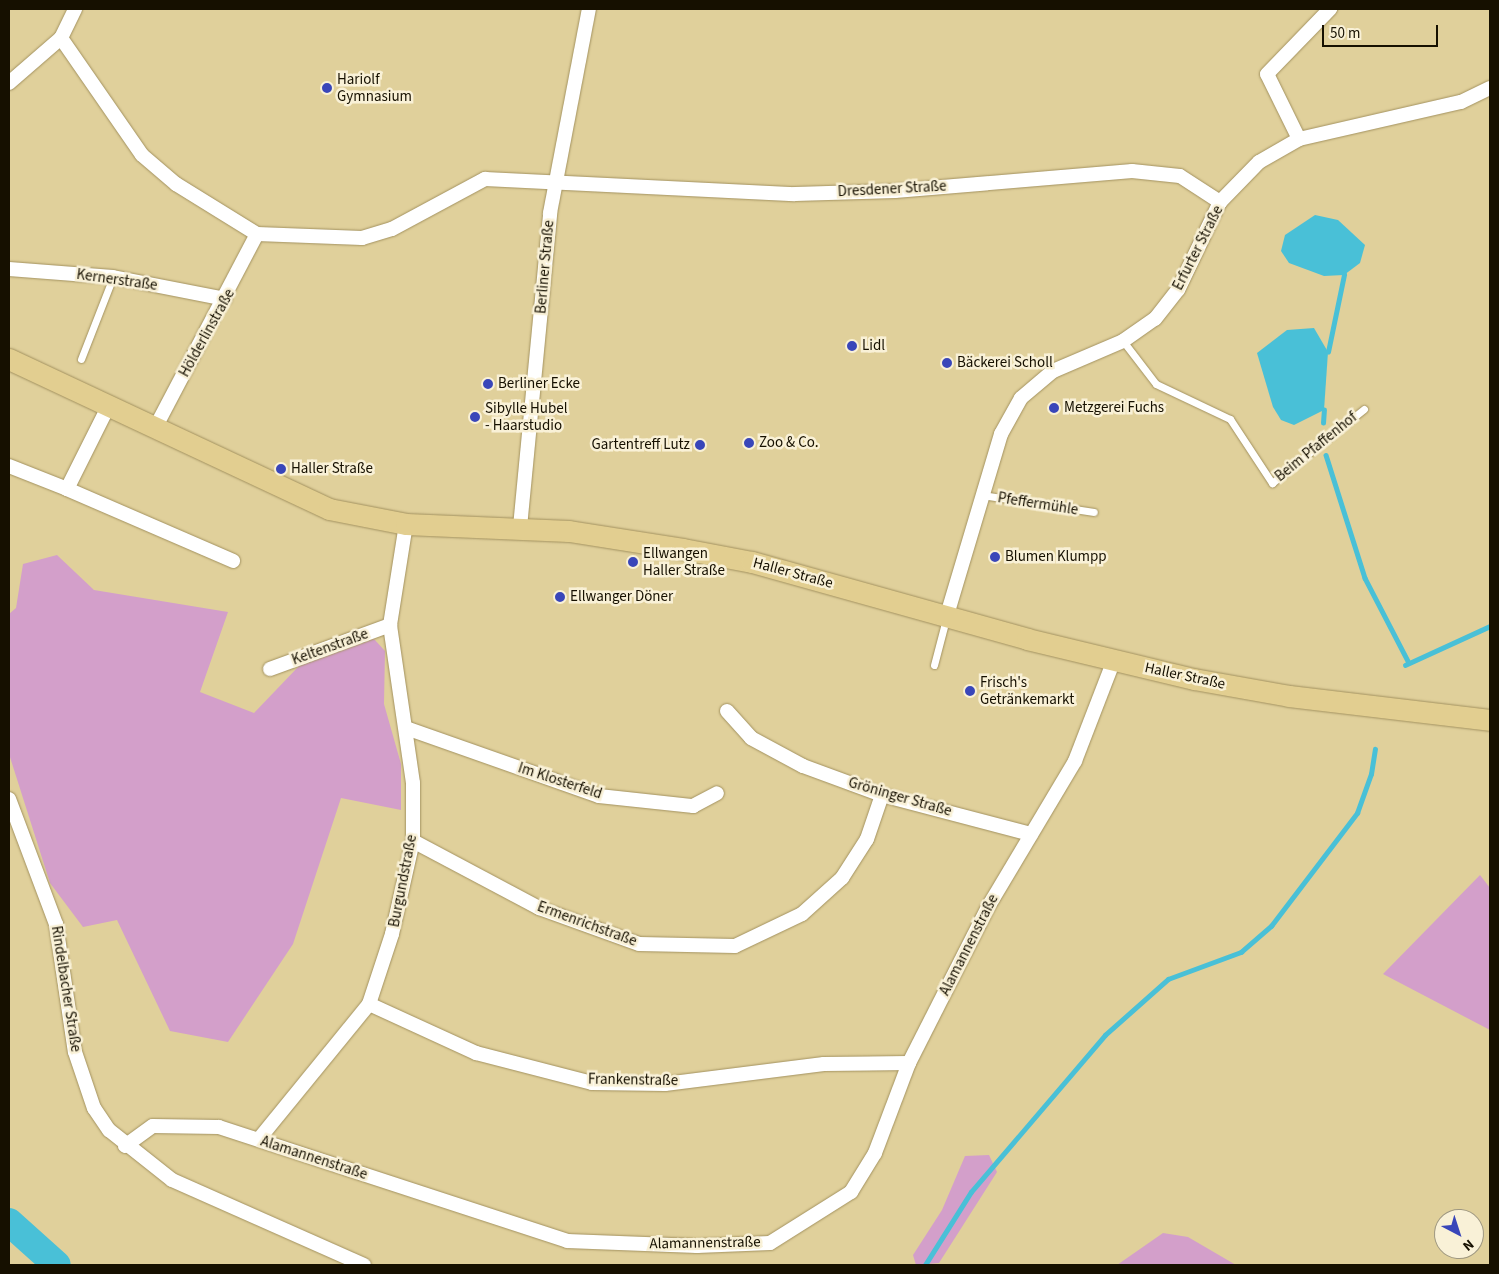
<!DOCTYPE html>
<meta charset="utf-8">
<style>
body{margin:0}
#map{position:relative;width:1499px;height:1274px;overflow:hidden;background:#e0d09b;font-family:"Source Sans 3",sans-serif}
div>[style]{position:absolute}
.green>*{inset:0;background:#d39fca}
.water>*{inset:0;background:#49c0d7}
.stream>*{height:4.5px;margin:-2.25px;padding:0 2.25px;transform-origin:2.25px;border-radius:2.25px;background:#49c0d7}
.river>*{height:28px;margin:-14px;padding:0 14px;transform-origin:14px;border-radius:14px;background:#49c0d7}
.roads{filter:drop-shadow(0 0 1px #a39260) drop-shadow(0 0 1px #a39260)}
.lane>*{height:7px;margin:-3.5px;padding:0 3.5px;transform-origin:3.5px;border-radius:3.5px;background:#fff}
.street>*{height:14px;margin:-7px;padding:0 7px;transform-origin:7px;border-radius:7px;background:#fff}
.primary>*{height:21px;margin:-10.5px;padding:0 10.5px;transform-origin:10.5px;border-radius:10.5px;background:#e2ce90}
.dots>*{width:14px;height:14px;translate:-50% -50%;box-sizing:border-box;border:2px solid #f9f1d7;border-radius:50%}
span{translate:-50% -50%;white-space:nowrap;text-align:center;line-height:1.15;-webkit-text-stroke:5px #f9f1d7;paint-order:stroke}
.poi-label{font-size:15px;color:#161000}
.left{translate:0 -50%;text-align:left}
.right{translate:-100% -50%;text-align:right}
.street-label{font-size:15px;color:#161000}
.frame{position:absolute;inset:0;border:10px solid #161000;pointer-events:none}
.north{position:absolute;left:1434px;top:1209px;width:50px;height:50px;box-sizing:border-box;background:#f9f1d7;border:1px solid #9e9781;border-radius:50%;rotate:140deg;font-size:14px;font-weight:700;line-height:20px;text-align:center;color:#161000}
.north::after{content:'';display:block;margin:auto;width:18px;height:22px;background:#3946b9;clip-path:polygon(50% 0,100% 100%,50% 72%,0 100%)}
.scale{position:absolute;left:1322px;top:25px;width:116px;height:22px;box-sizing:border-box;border:2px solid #161000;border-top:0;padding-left:6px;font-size:15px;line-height:18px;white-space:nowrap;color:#161000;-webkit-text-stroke:4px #f9f1d7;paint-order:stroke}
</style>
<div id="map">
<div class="green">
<div style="clip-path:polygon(57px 555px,94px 590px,228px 612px,200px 692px,254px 713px,299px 666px,374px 639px,385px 651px,384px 704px,401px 764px,401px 810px,341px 798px,293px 944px,228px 1042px,170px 1031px,117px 920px,83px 927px,50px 883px,9px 754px,9px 614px,16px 608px,23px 564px)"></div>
<div style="clip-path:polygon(1480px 875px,1490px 888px,1490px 1030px,1383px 974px)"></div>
<div style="clip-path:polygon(989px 1155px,997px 1172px,939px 1263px,916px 1265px,913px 1255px,942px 1210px,965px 1156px)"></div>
<div style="clip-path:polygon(1163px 1233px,1188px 1237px,1236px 1265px,1117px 1265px)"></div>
</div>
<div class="water">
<div style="clip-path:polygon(1315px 215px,1338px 220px,1365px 245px,1360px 263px,1344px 275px,1324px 276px,1289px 263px,1281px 251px,1285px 235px)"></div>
<div style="clip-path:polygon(1314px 328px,1328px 352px,1324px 410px,1294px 425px,1281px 420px,1273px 407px,1257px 353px,1287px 330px)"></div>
</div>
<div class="stream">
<div style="left:1328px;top:352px;width:79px;rotate:-78.3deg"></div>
<div style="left:1323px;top:423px;width:13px;rotate:-86deg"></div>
<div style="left:1326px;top:455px;width:129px;rotate:72.4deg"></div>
<div style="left:1365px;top:578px;width:93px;rotate:62.6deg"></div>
<div style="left:1405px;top:665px;width:94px;rotate:-24.6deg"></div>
<div style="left:925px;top:1265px;width:86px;rotate:-57.8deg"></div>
<div style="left:971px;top:1192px;width:206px;rotate:-49.5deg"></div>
<div style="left:1105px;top:1035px;width:84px;rotate:-41.6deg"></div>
<div style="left:1168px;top:979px;width:78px;rotate:-20.3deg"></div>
<div style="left:1241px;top:952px;width:40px;rotate:-41deg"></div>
<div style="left:1271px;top:926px;width:142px;rotate:-52.7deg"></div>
<div style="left:1357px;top:813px;width:41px;rotate:-70.3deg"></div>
<div style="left:1371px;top:774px;width:25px;rotate:-81deg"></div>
</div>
<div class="river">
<div style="left:9px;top:1222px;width:64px;rotate:41.9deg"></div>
</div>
<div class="roads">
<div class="lane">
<div style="left:1123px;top:341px;width:54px;rotate:52.5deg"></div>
<div style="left:1156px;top:384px;width:82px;rotate:25.3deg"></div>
<div style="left:1230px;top:419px;width:77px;rotate:56.7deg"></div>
<div style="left:1272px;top:483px;width:118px;rotate:-38.8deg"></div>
<div style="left:81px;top:359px;width:88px;rotate:-68.7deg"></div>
<div style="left:982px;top:495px;width:113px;rotate:8.6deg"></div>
<div style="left:934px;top:665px;width:48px;rotate:-75.4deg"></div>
</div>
<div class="street">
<div style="left:61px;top:38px;width:142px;rotate:55.3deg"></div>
<div style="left:142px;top:155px;width:45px;rotate:40.5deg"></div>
<div style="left:176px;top:184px;width:95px;rotate:31.7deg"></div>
<div style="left:257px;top:234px;width:105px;rotate:2.2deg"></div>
<div style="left:362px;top:238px;width:31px;rotate:-17deg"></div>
<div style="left:392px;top:229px;width:106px;rotate:-28.3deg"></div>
<div style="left:485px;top:179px;width:310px;rotate:2.8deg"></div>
<div style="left:795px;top:194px;width:100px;rotate:-1.7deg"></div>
<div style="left:895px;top:191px;width:238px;rotate:-4.8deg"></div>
<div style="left:1132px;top:171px;width:48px;rotate:5.9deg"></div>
<div style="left:1180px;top:176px;width:48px;rotate:33deg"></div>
<div style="left:9px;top:83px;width:69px;rotate:-40.9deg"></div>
<div style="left:61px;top:38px;width:32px;rotate:-64deg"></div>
<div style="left:1299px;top:139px;width:72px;rotate:-116.2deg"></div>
<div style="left:1267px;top:74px;width:91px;rotate:-45.9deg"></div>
<div style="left:9px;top:269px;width:104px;rotate:4.4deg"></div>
<div style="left:113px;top:277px;width:114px;rotate:11.1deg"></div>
<div style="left:154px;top:430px;width:221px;rotate:-62.3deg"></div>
<div style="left:9px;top:466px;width:62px;rotate:21.6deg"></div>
<div style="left:67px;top:489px;width:89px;rotate:-63.4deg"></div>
<div style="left:67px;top:489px;width:181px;rotate:23.4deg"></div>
<div style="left:520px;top:527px;width:315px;rotate:-84.5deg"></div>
<div style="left:550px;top:213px;width:208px;rotate:-79.2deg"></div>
<div style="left:947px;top:615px;width:189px;rotate:-73.4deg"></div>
<div style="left:1001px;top:434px;width:41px;rotate:-60.9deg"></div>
<div style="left:1021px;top:398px;width:42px;rotate:-40.2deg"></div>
<div style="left:1053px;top:371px;width:76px;rotate:-23.2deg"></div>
<div style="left:1123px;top:341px;width:39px;rotate:-35deg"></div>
<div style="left:1155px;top:319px;width:37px;rotate:-52deg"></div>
<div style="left:1178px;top:290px;width:98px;rotate:-64.5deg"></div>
<div style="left:1220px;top:202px;width:56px;rotate:-45.7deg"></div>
<div style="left:1259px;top:162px;width:46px;rotate:-29.9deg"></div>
<div style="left:1299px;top:139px;width:166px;rotate:-12.9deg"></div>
<div style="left:1461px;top:102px;width:32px;rotate:-26deg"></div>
<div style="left:270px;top:669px;width:128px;rotate:-20.1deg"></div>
<div style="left:727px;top:711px;width:36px;rotate:48deg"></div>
<div style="left:751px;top:738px;width:59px;rotate:28.3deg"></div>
<div style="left:803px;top:766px;width:84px;rotate:20.2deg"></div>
<div style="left:882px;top:795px;width:154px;rotate:14.7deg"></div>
<div style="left:406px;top:728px;width:205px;rotate:19.4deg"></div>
<div style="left:599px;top:796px;width:95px;rotate:6.1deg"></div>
<div style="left:693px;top:806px;width:27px;rotate:-28deg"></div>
<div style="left:9px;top:799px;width:134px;rotate:69.4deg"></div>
<div style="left:56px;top:924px;width:129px;rotate:81.6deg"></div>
<div style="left:75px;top:1052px;width:59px;rotate:71.3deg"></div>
<div style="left:94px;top:1108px;width:27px;rotate:56deg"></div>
<div style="left:109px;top:1130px;width:80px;rotate:38.4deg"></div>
<div style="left:172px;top:1180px;width:210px;rotate:23.9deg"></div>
<div style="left:413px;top:841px;width:143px;rotate:28deg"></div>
<div style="left:539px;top:908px;width:106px;rotate:19.8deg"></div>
<div style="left:639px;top:944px;width:96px;rotate:1.2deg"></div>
<div style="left:735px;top:946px;width:74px;rotate:-25.5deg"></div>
<div style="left:802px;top:914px;width:54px;rotate:-42deg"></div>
<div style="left:842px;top:878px;width:46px;rotate:-57.3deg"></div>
<div style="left:867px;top:839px;width:46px;rotate:-71.2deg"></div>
<div style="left:369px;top:1004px;width:118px;rotate:24.6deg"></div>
<div style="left:476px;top:1053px;width:120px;rotate:14.5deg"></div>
<div style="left:592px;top:1083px;width:73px;rotate:0.8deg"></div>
<div style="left:665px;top:1084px;width:160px;rotate:-7.2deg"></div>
<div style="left:824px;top:1064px;width:85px;rotate:-0.7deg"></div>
<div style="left:259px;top:1139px;width:174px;rotate:-50.8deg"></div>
<div style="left:369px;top:1004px;width:74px;rotate:-71.8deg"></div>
<div style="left:392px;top:934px;width:95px;rotate:-77.3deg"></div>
<div style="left:413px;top:841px;width:58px;rotate:-90deg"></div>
<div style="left:413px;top:783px;width:160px;rotate:-98.3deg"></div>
<div style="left:390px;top:625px;width:102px;rotate:-81deg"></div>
<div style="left:125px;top:1146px;width:34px;rotate:-36deg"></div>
<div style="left:153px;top:1126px;width:66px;rotate:0.9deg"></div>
<div style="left:219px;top:1127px;width:366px;rotate:18.1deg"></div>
<div style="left:567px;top:1241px;width:130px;rotate:2.2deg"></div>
<div style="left:697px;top:1246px;width:73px;rotate:-2.4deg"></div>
<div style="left:770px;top:1243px;width:96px;rotate:-32.2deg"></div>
<div style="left:851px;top:1192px;width:46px;rotate:-58.4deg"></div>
<div style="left:875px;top:1153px;width:96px;rotate:-69.3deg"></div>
<div style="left:909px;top:1063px;width:175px;rotate:-63.1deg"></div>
<div style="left:988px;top:907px;width:170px;rotate:-59.2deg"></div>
<div style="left:1075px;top:761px;width:108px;rotate:-68.9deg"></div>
</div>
<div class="primary">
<div style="left:9px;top:359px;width:353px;rotate:25.1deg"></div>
<div style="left:329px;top:509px;width:78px;rotate:11deg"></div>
<div style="left:406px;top:524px;width:163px;rotate:2.5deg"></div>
<div style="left:569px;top:531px;width:115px;rotate:9deg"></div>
<div style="left:683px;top:549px;width:70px;rotate:10.7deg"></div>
<div style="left:752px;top:562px;width:286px;rotate:15.6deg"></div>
<div style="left:1027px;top:639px;width:172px;rotate:13.5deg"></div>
<div style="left:1194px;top:679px;width:97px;rotate:10.1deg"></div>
<div style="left:1289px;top:696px;width:202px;rotate:6.8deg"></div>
</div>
</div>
<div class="dots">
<div style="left:327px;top:88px;background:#3946b9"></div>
<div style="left:852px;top:346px;background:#3946b9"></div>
<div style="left:947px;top:363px;background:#3946b9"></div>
<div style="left:488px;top:384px;background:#3946b9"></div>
<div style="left:1054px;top:408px;background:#3946b9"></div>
<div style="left:475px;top:417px;background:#3946b9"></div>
<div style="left:749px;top:443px;background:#3946b9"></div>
<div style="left:700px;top:445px;background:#3946b9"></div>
<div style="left:281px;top:469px;background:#3946b9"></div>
<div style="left:995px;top:557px;background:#3946b9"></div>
<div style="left:633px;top:562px;background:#3946b9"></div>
<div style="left:560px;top:597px;background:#3946b9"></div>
<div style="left:970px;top:691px;background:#3946b9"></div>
</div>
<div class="poi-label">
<span class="left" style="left:337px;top:88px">Hariolf<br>Gymnasium</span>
<span class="left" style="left:862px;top:346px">Lidl</span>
<span class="left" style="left:957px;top:363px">Bäckerei Scholl</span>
<span class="left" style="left:498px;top:384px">Berliner Ecke</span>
<span class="left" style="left:485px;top:417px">Sibylle Hubel<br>- Haarstudio</span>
<span class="left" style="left:1064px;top:408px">Metzgerei Fuchs</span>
<span class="left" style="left:759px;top:443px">Zoo &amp; Co.</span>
<span class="right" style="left:690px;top:445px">Gartentreff Lutz</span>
<span class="left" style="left:291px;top:469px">Haller Straße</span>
<span class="left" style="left:643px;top:562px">Ellwangen<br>Haller Straße</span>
<span class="left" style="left:1005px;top:557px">Blumen Klumpp</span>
<span class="left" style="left:570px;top:597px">Ellwanger Döner</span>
<span class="left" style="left:980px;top:691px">Frisch's<br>Getränkemarkt</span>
</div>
<div class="street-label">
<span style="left:892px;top:189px;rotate:-3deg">Dresdener Straße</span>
<span style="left:1198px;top:248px;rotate:-63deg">Erfurter Straße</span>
<span style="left:545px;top:267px;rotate:-85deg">Berliner Straße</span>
<span style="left:117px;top:280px;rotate:8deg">Kernerstraße</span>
<span style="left:207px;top:333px;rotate:-61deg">Hölderlinstraße</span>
<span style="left:1316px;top:447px;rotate:-39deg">Beim Pfaffenhof</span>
<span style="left:1038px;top:504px;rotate:9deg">Pfeffermühle</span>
<span style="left:793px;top:573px;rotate:15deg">Haller Straße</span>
<span style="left:330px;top:647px;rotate:-20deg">Keltenstraße</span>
<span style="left:1185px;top:676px;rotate:12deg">Haller Straße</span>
<span style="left:560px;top:781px;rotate:18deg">Im Klosterfeld</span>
<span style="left:900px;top:797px;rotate:16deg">Gröninger Straße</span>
<span style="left:403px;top:881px;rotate:-79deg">Burgundstraße</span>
<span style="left:587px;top:924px;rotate:20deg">Ermenrichstraße</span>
<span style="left:969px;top:945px;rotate:-63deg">Alamannenstraße</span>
<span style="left:66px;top:989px;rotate:81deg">Rindelbacher Straße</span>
<span style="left:633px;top:1080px;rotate:1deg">Frankenstraße</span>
<span style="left:314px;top:1158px;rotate:18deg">Alamannenstraße</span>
<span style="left:705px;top:1243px;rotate:-1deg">Alamannenstraße</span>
</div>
<div class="frame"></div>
<div class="north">N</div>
<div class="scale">50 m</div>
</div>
